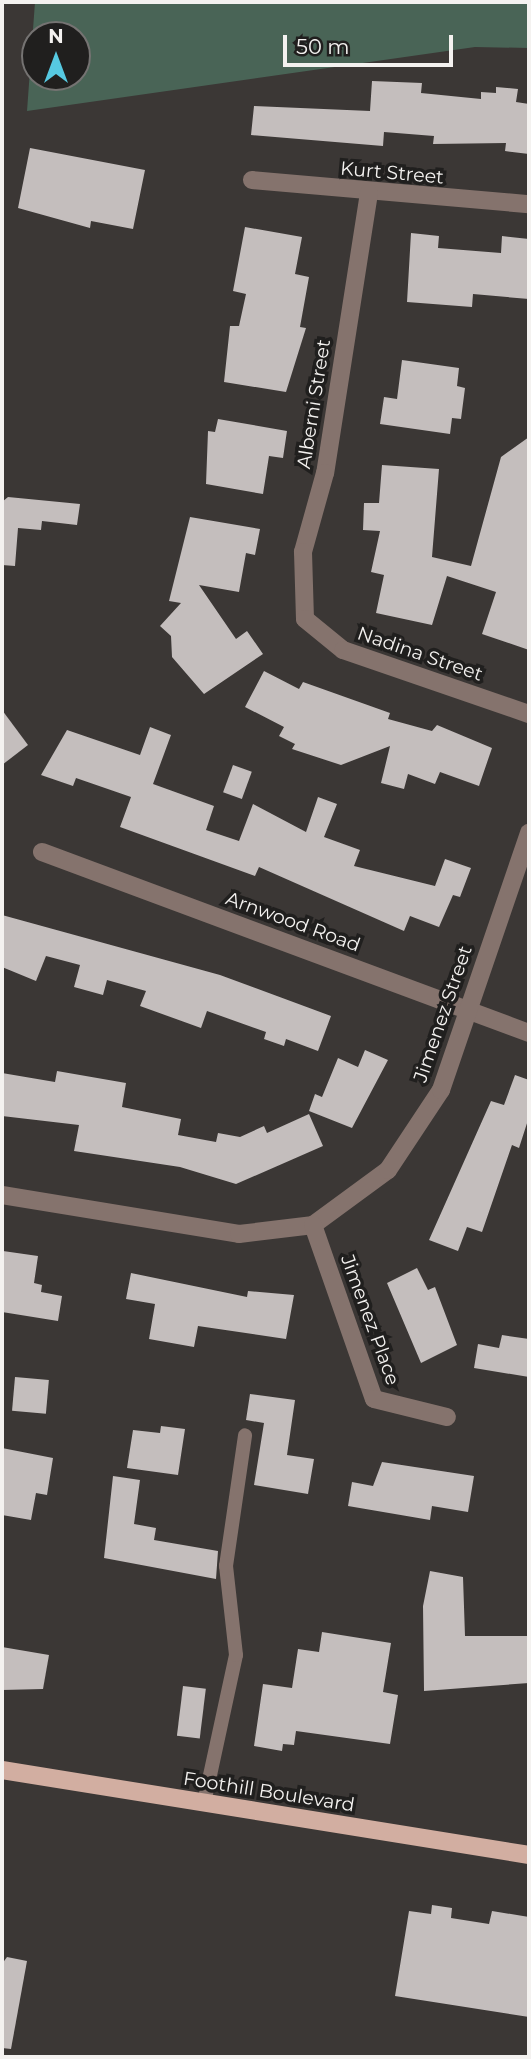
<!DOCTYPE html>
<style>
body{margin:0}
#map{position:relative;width:531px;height:2059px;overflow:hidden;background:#3b3735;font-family:Montserrat,sans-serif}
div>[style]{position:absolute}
.green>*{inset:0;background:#496456}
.building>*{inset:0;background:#c4bebd;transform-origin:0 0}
.service>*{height:14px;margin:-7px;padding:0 7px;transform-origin:7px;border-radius:7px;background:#85736d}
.minor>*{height:18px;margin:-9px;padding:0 9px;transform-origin:9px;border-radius:9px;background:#85736d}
.primary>*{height:18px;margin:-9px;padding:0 9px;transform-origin:9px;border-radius:9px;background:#d2aea1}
span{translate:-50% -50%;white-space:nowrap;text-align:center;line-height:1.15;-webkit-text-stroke:7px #201f1e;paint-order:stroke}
.street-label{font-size:19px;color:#f4f2f0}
.frame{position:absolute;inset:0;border:4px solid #f4f2f0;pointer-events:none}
.north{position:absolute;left:21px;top:21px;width:70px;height:70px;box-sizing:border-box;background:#201f1e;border:2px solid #757372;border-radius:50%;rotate:0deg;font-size:19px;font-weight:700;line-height:28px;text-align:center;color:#f4f2f0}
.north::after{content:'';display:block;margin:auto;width:24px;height:32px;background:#56c9e1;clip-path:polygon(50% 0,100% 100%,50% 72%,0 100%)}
.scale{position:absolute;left:283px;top:35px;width:170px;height:32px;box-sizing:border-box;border:4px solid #f4f2f0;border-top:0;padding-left:9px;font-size:21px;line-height:24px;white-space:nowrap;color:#f4f2f0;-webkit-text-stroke:5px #201f1e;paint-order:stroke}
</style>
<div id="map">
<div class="green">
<div style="clip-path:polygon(evenodd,35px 2px,529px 2px,529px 48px,475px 47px,27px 111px,35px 2px,35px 35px,77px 35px,77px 77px,35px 77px,35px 35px)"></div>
</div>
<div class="building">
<div style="clip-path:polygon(372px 81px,422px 83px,421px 93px,481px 99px,481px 92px,496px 93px,496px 87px,518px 89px,516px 102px,529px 104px,529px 154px,505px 151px,506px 143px,433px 144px,434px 136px,384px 132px,383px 146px,251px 135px,254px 106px,370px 111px)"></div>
<div style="clip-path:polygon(30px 148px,145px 170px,133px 229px,91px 221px,90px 228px,18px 208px)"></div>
<div style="clip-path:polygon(245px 227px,302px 237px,295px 274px,309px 277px,300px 327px,306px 328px,286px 392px,224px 382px,230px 326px,239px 326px,246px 294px,233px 291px)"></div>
<div style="clip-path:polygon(411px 233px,439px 236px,438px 248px,501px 253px,502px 236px,529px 239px,529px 299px,473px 294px,472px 307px,407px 302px)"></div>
<div style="clip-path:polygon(402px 360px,459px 368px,457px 386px,465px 388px,461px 419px,452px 418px,450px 434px,380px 424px,384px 397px,397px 399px)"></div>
<div style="clip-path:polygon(218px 419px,287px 431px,283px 458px,269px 456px,263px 494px,206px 484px,208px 431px,215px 432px)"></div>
<div style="clip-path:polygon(529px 437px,529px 650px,482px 634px,496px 592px,447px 576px,432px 625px,376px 613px,384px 575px,371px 572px,380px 531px,363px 530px,364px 503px,379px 503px,382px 465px,439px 469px,432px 557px,471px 566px,501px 457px)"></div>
<div style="clip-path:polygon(8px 497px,80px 504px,77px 525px,42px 521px,41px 530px,18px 528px,15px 566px,2px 565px,2px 502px)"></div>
<div style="clip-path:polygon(190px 517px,260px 529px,255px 555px,246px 553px,239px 592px,199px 585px,236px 639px,247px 631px,263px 654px,204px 694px,172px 657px,171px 636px,160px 626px,181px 603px,169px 601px)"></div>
<div style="clip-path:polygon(264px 671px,299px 689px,303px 682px,390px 713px,388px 719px,432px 731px,437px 725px,492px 748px,479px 786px,440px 772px,435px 784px,408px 774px,404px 789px,381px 783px,390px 746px,341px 765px,292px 749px,295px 744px,279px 736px,284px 727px,245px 707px)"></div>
<div style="clip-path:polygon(2px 710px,28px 745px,2px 765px)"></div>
<div style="clip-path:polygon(150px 727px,171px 735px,153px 784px,214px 806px,206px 830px,239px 841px,253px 804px,306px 832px,318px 797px,337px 804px,324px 837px,360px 850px,354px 866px,435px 886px,445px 859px,471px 868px,460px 897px,453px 895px,439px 927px,410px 916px,404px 931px,259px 867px,255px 876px,120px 827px,131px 797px,76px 778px,73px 786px,41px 775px,67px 730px,140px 755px)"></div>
<div style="left:233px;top:765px;width:20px;height:29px;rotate:20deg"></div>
<div style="clip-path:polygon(2px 915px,220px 975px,331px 1016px,318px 1051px,286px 1039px,284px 1046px,264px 1039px,266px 1032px,207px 1011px,201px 1028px,140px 1006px,146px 991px,107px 980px,103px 995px,74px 987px,80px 965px,46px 956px,36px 981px,2px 967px)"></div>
<div style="clip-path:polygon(365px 1050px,388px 1060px,352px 1128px,309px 1111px,315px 1094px,322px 1097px,338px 1058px,358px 1067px)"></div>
<div style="clip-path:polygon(57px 1071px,126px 1083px,122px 1107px,181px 1119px,178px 1135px,216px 1142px,218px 1133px,240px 1137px,264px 1126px,267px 1133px,309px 1114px,323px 1146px,236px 1184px,180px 1167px,74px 1151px,79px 1125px,2px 1116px,2px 1073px,55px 1082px)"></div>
<div style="clip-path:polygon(515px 1075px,529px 1080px,529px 1117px,519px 1148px,512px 1145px,482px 1232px,467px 1227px,458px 1251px,429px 1240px,491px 1101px,504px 1105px)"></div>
<div style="clip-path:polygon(3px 1251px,38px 1256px,34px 1283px,42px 1285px,41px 1292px,62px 1296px,58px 1321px,2px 1312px)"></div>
<div style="clip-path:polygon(417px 1268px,428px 1290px,435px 1287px,457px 1345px,421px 1363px,387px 1283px)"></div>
<div style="clip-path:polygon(131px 1273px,247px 1297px,248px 1291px,294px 1295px,286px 1339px,198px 1326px,194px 1347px,149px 1339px,155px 1304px,126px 1299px)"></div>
<div style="clip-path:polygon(502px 1335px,529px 1339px,529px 1377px,474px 1368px,478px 1344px,499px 1348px)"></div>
<div style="left:15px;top:1377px;width:34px;height:34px;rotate:5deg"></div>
<div style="clip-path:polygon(250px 1394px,295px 1400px,287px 1455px,314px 1459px,308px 1494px,254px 1485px,264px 1423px,246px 1420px)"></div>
<div style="clip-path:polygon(161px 1426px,185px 1429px,178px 1475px,127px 1468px,133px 1430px,160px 1433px)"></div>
<div style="clip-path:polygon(2px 1448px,53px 1458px,47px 1495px,36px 1493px,31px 1520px,2px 1515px)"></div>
<div style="clip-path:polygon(382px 1462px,474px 1476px,468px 1512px,432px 1506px,430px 1520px,348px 1506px,352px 1482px,373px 1486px)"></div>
<div style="clip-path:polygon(113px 1476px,140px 1480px,134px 1524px,156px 1528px,154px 1540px,218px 1551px,216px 1579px,104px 1558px)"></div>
<div style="clip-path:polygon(430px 1571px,463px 1577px,465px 1636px,529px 1636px,529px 1683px,424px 1691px,423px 1606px)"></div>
<div style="clip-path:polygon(322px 1632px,391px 1643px,383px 1692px,398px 1695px,390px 1744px,296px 1731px,294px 1745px,283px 1744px,282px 1751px,254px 1746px,263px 1684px,292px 1688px,298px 1649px,319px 1652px)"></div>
<div style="clip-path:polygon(2px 1647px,49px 1655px,43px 1689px,2px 1690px)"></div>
<div style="left:183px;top:1686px;width:23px;height:50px;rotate:7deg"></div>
<div style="clip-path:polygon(432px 1905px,452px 1908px,451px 1918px,489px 1924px,492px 1911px,529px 1917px,529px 2017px,395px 1996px,409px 1911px,431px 1914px)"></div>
<div style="clip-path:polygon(7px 1957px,27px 1961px,11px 2049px,2px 2048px,2px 1964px)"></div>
</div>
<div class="service">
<div style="left:204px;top:1803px;width:151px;rotate:-77.8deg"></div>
<div style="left:236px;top:1655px;width:90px;rotate:-96.4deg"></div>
<div style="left:226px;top:1566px;width:132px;rotate:-81.7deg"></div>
</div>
<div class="minor">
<div style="left:252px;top:180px;width:278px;rotate:5deg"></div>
<div style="left:369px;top:193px;width:283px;rotate:98.9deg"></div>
<div style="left:325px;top:473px;width:82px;rotate:105.6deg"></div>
<div style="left:303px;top:552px;width:67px;rotate:88.3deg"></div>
<div style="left:305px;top:619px;width:49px;rotate:39.2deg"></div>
<div style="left:343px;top:650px;width:197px;rotate:19deg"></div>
<div style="left:42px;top:852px;width:520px;rotate:20.39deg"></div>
<div style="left:2px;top:1195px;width:240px;rotate:9.3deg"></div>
<div style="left:239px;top:1234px;width:75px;rotate:-6.9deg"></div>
<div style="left:313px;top:1225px;width:93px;rotate:-36.3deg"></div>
<div style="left:388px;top:1170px;width:96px;rotate:-56.5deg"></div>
<div style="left:441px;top:1090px;width:272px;rotate:-71.1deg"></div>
<div style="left:313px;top:1225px;width:184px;rotate:70.7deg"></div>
<div style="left:374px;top:1399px;width:75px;rotate:13.9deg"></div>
</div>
<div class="primary">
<div style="left:2px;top:1770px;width:534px;rotate:9.16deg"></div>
</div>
<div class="street-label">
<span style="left:392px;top:173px;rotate:5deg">Kurt Street</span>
<span style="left:314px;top:404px;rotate:-81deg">Alberni Street</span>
<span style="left:420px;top:654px;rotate:19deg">Nadina Street</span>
<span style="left:293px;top:922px;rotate:20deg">Arnwood Road</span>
<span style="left:443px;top:1014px;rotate:-71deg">Jimenez Street</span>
<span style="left:370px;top:1320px;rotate:70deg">Jimenez Place</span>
<span style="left:269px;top:1792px;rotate:9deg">Foothill Boulevard</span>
</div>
<div class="frame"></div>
<div class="north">N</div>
<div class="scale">50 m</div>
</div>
